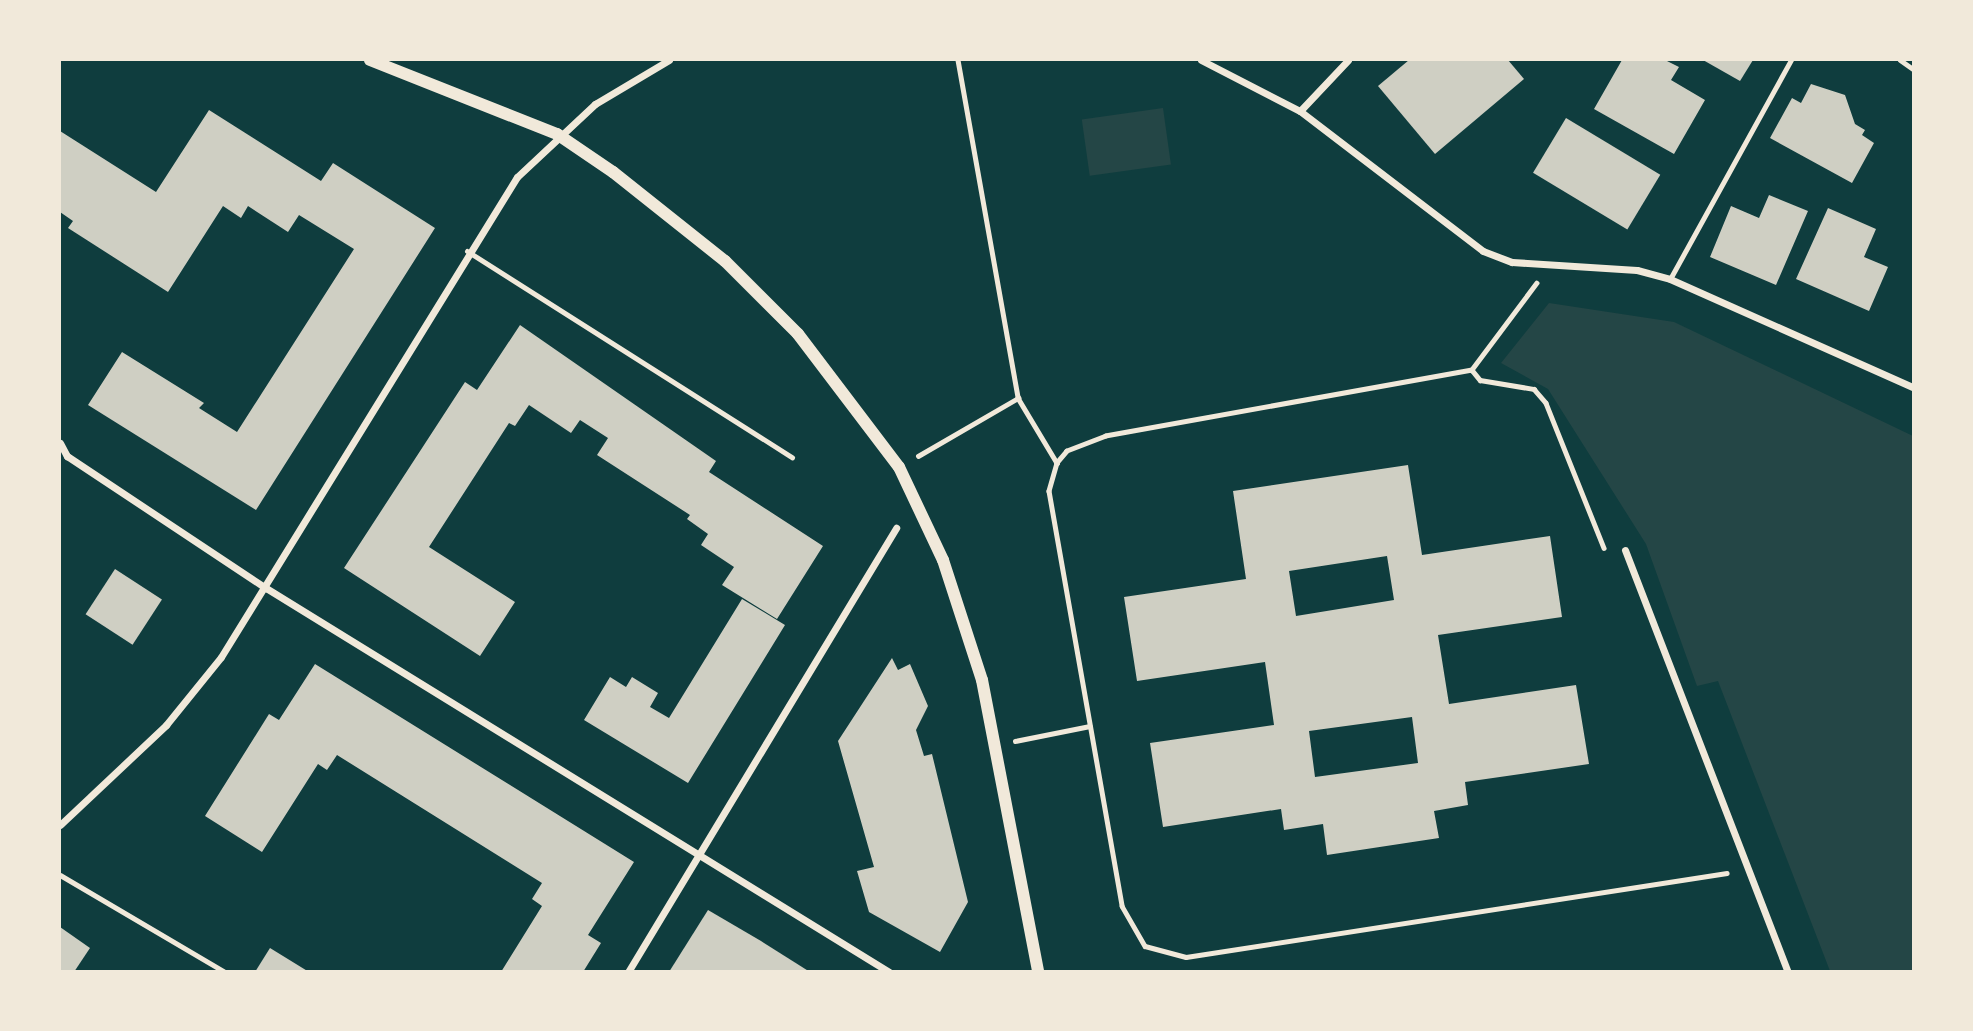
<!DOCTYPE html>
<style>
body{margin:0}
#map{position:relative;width:1973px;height:1031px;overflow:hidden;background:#0f3d3e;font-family:Barlow,sans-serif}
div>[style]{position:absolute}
.green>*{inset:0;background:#244646;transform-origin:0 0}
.building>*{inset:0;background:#cfcfc3;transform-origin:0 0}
.path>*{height:4.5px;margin:-2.25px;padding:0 2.25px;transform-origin:2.25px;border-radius:2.25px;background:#f1e9da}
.service>*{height:5px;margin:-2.5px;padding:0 2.5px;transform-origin:2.5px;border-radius:2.5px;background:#f1e9da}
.minor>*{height:7px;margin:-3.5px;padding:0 3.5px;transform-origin:3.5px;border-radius:3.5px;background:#f1e9da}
.tertiary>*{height:12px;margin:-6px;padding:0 6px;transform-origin:6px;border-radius:6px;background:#f1e9da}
span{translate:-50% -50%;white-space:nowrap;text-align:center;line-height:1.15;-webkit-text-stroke:5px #f1e9da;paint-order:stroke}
.frame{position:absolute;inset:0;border:61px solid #f1e9da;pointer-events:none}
</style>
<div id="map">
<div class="green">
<div style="left:1163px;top:108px;width:57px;height:82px;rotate:82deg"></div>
<div style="clip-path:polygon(1549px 303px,1674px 322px,1913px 436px,1913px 971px,1830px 971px,1718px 681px,1697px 686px,1646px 544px,1548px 389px,1501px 363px)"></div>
</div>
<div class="building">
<div style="clip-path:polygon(1409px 60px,1508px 60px,1524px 79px,1435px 154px,1378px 86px)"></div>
<div style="clip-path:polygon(1622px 60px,1665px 60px,1679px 67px,1671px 80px,1705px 100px,1674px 154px,1594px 109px)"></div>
<div style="clip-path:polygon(1703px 60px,1753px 60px,1740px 81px)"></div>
<div style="clip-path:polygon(1811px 84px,1845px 95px,1855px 124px,1865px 130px,1862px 135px,1874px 143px,1852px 183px,1770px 138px,1792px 98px,1801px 103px)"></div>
<div style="clip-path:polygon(209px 110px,321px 181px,333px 163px,435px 228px,256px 510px,88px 405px,122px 352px,204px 403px,199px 408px,237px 432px,354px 249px,299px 215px,288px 232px,248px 206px,241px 218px,223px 206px,168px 292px,68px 228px,73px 221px,60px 212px,60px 131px,156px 192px)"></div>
<div style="left:1566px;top:118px;width:110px;height:64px;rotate:31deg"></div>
<div style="clip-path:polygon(1769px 195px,1808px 211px,1776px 285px,1710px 257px,1731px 206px,1759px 218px)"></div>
<div style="clip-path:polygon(1828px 208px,1876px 229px,1864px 257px,1888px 267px,1869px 311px,1796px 279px)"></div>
<div style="clip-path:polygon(520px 325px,716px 461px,709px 472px,823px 546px,777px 619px,722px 585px,734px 567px,701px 545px,708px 534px,687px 519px,690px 515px,597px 455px,608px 438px,580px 420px,571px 433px,529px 405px,515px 426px,509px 423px,429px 547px,515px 602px,480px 656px,344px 568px,465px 382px,477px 390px)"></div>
<div style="clip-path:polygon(evenodd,1408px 465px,1422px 555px,1550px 536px,1562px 617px,1438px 635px,1449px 704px,1576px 685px,1589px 764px,1465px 782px,1468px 805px,1434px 811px,1439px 838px,1327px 855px,1323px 824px,1284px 830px,1281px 809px,1163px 827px,1150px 743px,1274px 725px,1265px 662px,1137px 681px,1124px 597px,1246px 579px,1233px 491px,1408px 465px,1387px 556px,1394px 600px,1296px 616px,1289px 571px,1387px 556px,1408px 465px,1412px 717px,1418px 763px,1315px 777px,1309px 731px,1412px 717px)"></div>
<div style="left:115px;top:569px;width:56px;height:54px;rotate:33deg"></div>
<div style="clip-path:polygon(742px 599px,785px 625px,688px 783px,584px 720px,610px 677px,626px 687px,632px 677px,658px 693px,650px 707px,669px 718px)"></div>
<div style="clip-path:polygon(892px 658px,898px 670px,910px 664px,928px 706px,916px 730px,924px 756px,932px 754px,968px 902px,940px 952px,869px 912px,857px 871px,874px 867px,838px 741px)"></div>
<div style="clip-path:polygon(315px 664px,634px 862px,588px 935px,601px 943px,583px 972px,501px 972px,542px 906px,532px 899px,542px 883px,337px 755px,327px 770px,318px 764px,262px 852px,205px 816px,269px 714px,279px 720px)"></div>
<div style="clip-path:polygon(708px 910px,761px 941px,810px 972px,669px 972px)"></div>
<div style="clip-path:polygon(60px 927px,90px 948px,74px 972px,60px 972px)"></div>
<div style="clip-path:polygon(270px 948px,309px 972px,255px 972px)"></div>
</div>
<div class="path">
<div style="left:958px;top:60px;width:343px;rotate:79.9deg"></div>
<div style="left:1018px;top:398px;width:76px;rotate:59deg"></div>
<div style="left:1537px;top:283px;width:109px;rotate:126.8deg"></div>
<div style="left:1472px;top:370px;width:372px;rotate:169.8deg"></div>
<div style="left:1106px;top:436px;width:42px;rotate:159deg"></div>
<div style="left:1067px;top:451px;width:16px;rotate:130deg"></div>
<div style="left:1057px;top:463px;width:29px;rotate:106deg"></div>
<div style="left:1049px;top:491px;width:421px;rotate:80deg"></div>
<div style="left:1122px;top:906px;width:46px;rotate:60.1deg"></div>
<div style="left:1145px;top:946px;width:42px;rotate:15deg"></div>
<div style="left:1186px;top:957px;width:547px;rotate:-8.83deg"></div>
<div style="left:1472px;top:370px;width:13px;rotate:51deg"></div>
<div style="left:1480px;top:380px;width:55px;rotate:9.5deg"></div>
<div style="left:1534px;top:389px;width:18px;rotate:49deg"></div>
<div style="left:1546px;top:403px;width:156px;rotate:68.2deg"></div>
<div style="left:918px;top:456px;width:116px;rotate:-30.1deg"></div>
<div style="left:1015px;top:741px;width:76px;rotate:-11.3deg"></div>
</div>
<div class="service">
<div style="left:1900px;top:60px;width:16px;rotate:35deg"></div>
<div style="left:467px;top:251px;width:385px;rotate:32.4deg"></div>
<div style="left:1670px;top:279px;width:250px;rotate:-61.1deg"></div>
<div style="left:60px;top:875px;width:191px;rotate:30.5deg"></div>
</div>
<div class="minor">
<div style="left:1201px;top:60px;width:111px;rotate:27.3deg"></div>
<div style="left:1300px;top:111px;width:230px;rotate:37.4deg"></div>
<div style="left:1483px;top:251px;width:31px;rotate:21deg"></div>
<div style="left:1512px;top:262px;width:125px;rotate:3.7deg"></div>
<div style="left:1637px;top:270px;width:34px;rotate:15deg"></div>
<div style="left:1670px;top:279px;width:266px;rotate:24deg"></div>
<div style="left:1300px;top:111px;width:70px;rotate:-46.7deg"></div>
<div style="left:60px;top:443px;width:15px;rotate:62deg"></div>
<div style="left:67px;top:456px;width:239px;rotate:33.6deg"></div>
<div style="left:266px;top:588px;width:732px;rotate:31.65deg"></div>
<div style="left:1625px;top:550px;width:452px;rotate:68.9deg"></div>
<div style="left:60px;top:825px;width:146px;rotate:-43.3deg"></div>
<div style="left:166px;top:725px;width:87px;rotate:-51deg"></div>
<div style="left:221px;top:657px;width:564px;rotate:-58.34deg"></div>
<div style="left:517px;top:177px;width:107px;rotate:-43.1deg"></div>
<div style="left:595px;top:104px;width:86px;rotate:-30.7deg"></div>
<div style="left:628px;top:972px;width:519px;rotate:-58.88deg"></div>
</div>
<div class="tertiary">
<div style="left:370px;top:60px;width:201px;rotate:21.6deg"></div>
<div style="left:557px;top:134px;width:68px;rotate:34.2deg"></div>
<div style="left:613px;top:172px;width:143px;rotate:38.5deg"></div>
<div style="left:725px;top:261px;width:103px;rotate:45deg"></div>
<div style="left:798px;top:334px;width:167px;rotate:52.8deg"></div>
<div style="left:899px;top:467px;width:103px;rotate:64.7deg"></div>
<div style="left:943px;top:560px;width:126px;rotate:72deg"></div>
<div style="left:982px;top:680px;width:297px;rotate:79.1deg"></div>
</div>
<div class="frame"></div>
</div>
